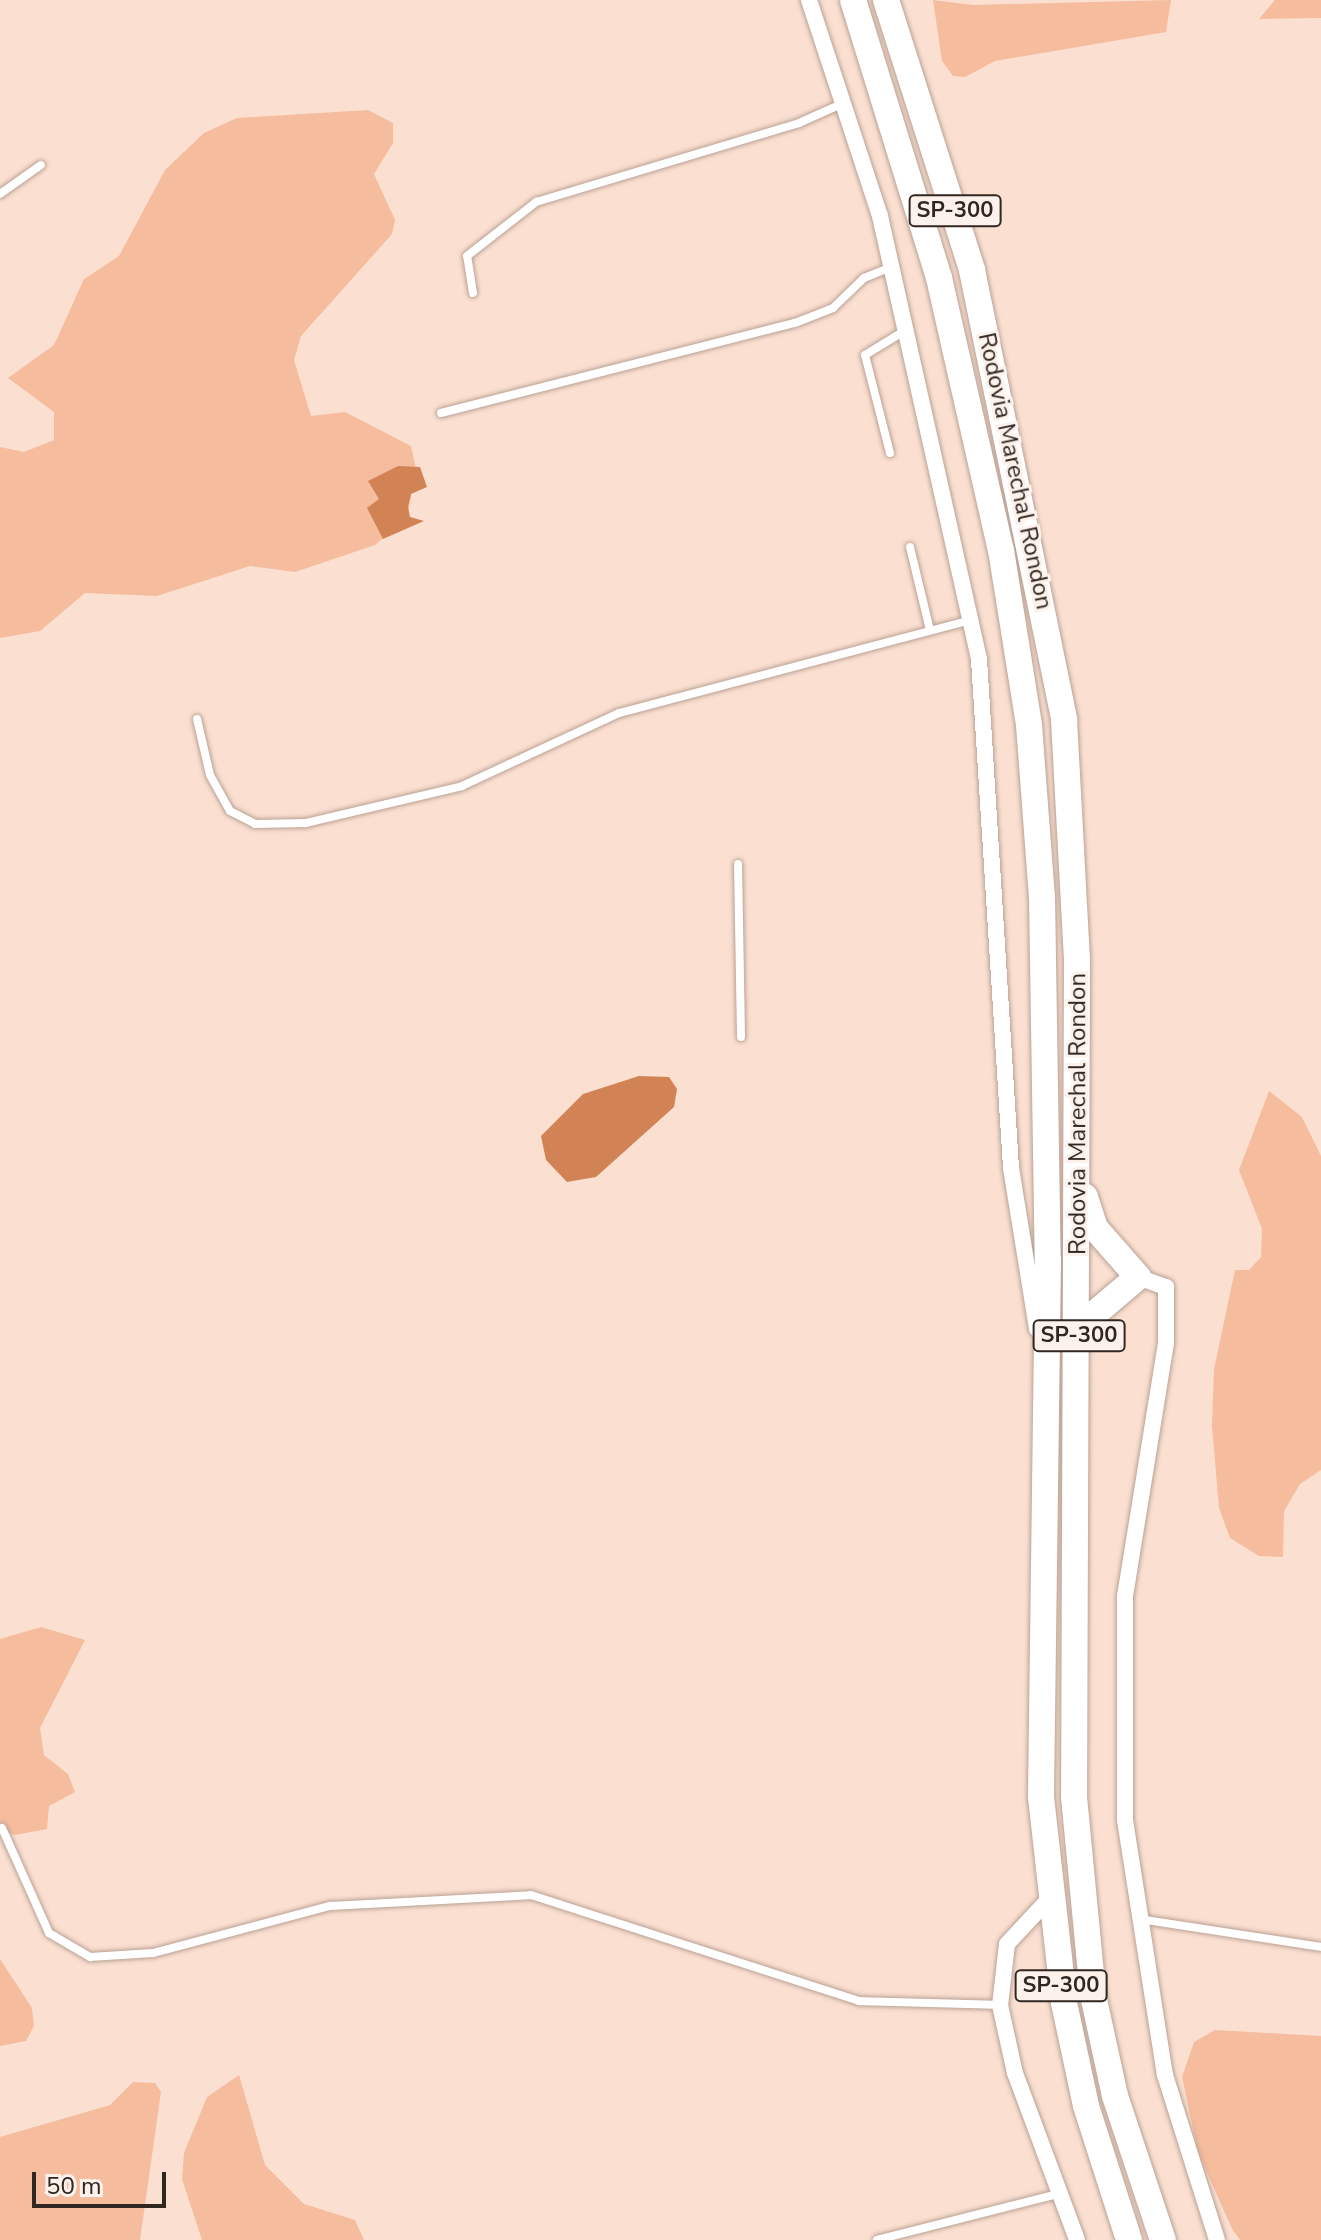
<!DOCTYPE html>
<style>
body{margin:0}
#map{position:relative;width:1321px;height:2240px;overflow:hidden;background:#fbe0d2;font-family:"Nunito Sans",sans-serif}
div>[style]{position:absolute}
.green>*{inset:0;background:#f5bc9e}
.water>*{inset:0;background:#d18356}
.roads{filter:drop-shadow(0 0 2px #baa194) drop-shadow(0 0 2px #baa194)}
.service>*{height:8px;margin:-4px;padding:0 4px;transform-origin:4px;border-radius:4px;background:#fff}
.minor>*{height:16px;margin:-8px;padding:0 8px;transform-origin:8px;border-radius:8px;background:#fff}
.trunk>*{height:26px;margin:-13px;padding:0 13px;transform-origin:13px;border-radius:13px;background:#fff}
span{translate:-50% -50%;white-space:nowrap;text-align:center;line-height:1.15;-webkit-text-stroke:6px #fcf1eb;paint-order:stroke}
.shield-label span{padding:2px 6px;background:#fcf1eb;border:2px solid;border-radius:6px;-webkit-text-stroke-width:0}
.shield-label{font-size:22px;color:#312721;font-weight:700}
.street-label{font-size:24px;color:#312721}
.scale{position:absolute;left:32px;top:2172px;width:134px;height:36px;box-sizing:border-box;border:4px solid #312721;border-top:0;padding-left:10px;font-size:24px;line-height:28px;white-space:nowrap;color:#312721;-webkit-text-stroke:6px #fcf1eb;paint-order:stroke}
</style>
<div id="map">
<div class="green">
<div style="clip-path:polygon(933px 0,973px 5px,1171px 0,1166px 32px,995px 61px,965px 77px,953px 76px,942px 61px)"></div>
<div style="clip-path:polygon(1275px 0,1321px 0,1321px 18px,1259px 19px)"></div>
<div style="clip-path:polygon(368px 110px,393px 123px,393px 143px,374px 174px,395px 220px,392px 234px,301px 336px,294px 360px,311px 416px,345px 412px,411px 446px,416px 469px,407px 518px,375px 545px,295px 572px,250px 566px,157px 596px,85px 593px,40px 631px,0 638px,0 447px,24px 452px,54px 440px,54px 412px,8px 378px,54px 345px,84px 279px,119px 256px,165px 170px,204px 133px,237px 118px)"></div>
<div style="clip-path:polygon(1269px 1091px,1302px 1117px,1321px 1156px,1321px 1470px,1300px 1484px,1284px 1511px,1283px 1557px,1259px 1556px,1230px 1538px,1219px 1508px,1212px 1426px,1214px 1369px,1235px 1270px,1249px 1270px,1261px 1257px,1262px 1229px,1239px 1170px)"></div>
<div style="clip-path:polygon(41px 1627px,85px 1640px,40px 1728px,44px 1755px,68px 1774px,75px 1792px,49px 1806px,47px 1829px,15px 1835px,0 1830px,0 1639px)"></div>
<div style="clip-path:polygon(0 1959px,32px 2008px,34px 2026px,26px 2041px,0 2046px)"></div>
<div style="clip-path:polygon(1215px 2030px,1321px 2036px,1321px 2240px,1240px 2240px,1232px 2229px,1198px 2152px,1182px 2077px,1194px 2042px)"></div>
<div style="clip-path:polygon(239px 2075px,265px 2165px,304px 2204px,355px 2220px,364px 2240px,202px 2240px,182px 2179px,184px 2153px,207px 2097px)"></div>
<div style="clip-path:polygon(133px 2082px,155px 2083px,161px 2092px,140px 2240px,0 2240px,0 2137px,110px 2105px)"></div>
</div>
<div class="water">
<div style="clip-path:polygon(398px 466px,420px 467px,427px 487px,411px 494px,408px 507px,410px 517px,424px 521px,383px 539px,367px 508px,379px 499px,368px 481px)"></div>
<div style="clip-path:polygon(639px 1076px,669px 1077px,677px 1089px,674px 1107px,596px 1177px,567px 1182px,546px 1160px,541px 1136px,583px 1094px)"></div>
</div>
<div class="roads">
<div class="service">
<div style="left:0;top:194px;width:50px;rotate:-35.3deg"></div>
<div style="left:473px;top:293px;width:37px;rotate:-99deg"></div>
<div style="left:467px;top:256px;width:88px;rotate:-38deg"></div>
<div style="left:536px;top:202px;width:275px;rotate:-16.7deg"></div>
<div style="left:799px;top:123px;width:51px;rotate:-24.1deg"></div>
<div style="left:441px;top:413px;width:365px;rotate:-14.3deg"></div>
<div style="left:795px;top:323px;width:41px;rotate:-21.5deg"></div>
<div style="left:833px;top:308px;width:43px;rotate:-44.1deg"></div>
<div style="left:864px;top:278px;width:29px;rotate:-22deg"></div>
<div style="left:890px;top:453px;width:101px;rotate:-104.3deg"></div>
<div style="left:865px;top:355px;width:48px;rotate:-31.4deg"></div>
<div style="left:910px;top:547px;width:85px;rotate:76.5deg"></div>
<div style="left:197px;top:719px;width:57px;rotate:76.9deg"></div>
<div style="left:210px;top:775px;width:41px;rotate:60.9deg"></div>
<div style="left:230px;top:811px;width:28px;rotate:27deg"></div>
<div style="left:255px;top:824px;width:51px;rotate:-1.1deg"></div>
<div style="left:306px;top:823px;width:160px;rotate:-13.3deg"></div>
<div style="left:462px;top:786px;width:173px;rotate:-24.9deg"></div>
<div style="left:619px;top:713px;width:363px;rotate:-14.8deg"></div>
<div style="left:738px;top:864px;width:173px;rotate:89deg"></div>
<div style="left:2px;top:1828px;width:115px;rotate:65.9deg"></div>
<div style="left:49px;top:1933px;width:48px;rotate:30.3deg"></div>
<div style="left:90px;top:1957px;width:63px;rotate:-3.6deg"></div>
<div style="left:153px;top:1953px;width:183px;rotate:-14.9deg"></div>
<div style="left:330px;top:1906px;width:201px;rotate:-3.1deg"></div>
<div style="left:531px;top:1895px;width:345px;rotate:17.9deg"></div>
<div style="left:859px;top:2001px;width:141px;rotate:1.6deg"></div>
<div style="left:1139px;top:1919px;width:184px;rotate:8.7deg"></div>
<div style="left:877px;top:2240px;width:187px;rotate:-14.3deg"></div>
</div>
<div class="minor">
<div style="left:809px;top:0;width:227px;rotate:71.8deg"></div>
<div style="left:880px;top:216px;width:454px;rotate:77.4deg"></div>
<div style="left:979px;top:659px;width:510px;rotate:86.4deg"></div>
<div style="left:1011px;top:1168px;width:163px;rotate:80.8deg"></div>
<div style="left:1138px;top:1277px;width:30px;rotate:20deg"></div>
<div style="left:1166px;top:1287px;width:56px;rotate:90deg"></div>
<div style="left:1166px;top:1343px;width:256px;rotate:99.2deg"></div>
<div style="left:1125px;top:1596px;width:224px;rotate:90deg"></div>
<div style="left:1125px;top:1820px;width:258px;rotate:81.1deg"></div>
<div style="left:1165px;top:2075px;width:173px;rotate:72.5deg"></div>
<div style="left:1048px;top:1900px;width:60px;rotate:133deg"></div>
<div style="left:1007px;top:1944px;width:61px;rotate:96.5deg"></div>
<div style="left:1000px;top:2005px;width:70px;rotate:77.6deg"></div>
<div style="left:1015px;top:2073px;width:178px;rotate:69.6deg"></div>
</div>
<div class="trunk">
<div style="left:853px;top:0;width:291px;rotate:72.8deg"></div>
<div style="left:939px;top:278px;width:279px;rotate:77.2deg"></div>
<div style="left:1001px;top:550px;width:177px;rotate:80.9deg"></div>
<div style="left:1029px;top:725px;width:171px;rotate:85.7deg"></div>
<div style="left:1042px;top:896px;width:364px;rotate:89.1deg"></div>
<div style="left:1048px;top:1260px;width:537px;rotate:90.75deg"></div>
<div style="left:1041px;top:1797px;width:207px;rotate:83.6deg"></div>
<div style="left:1064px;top:2003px;width:105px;rotate:77.9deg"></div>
<div style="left:1086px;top:2106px;width:141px;rotate:72.2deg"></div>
<div style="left:886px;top:0;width:283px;rotate:72.3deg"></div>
<div style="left:972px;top:270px;width:459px;rotate:78.4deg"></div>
<div style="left:1064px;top:720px;width:238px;rotate:86.9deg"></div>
<div style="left:1077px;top:958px;width:839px;rotate:90.2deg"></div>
<div style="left:1074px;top:1797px;width:199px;rotate:84.5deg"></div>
<div style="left:1093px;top:1995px;width:103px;rotate:77.7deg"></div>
<div style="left:1115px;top:2096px;width:152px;rotate:71.6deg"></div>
<div style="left:1079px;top:1327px;width:77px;rotate:-40.3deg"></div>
<div style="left:1138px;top:1277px;width:65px;rotate:-131.3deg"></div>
<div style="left:1095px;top:1228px;width:33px;rotate:-108deg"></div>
</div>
</div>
<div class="shield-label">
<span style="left:955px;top:211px">SP-300</span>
<span style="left:1079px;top:1336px">SP-300</span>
<span style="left:1061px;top:1986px">SP-300</span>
</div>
<div class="street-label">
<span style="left:1015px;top:471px;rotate:78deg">Rodovia Marechal Rondon</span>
<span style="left:1078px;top:1114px;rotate:-90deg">Rodovia Marechal Rondon</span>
</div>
<div class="scale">50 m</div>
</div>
